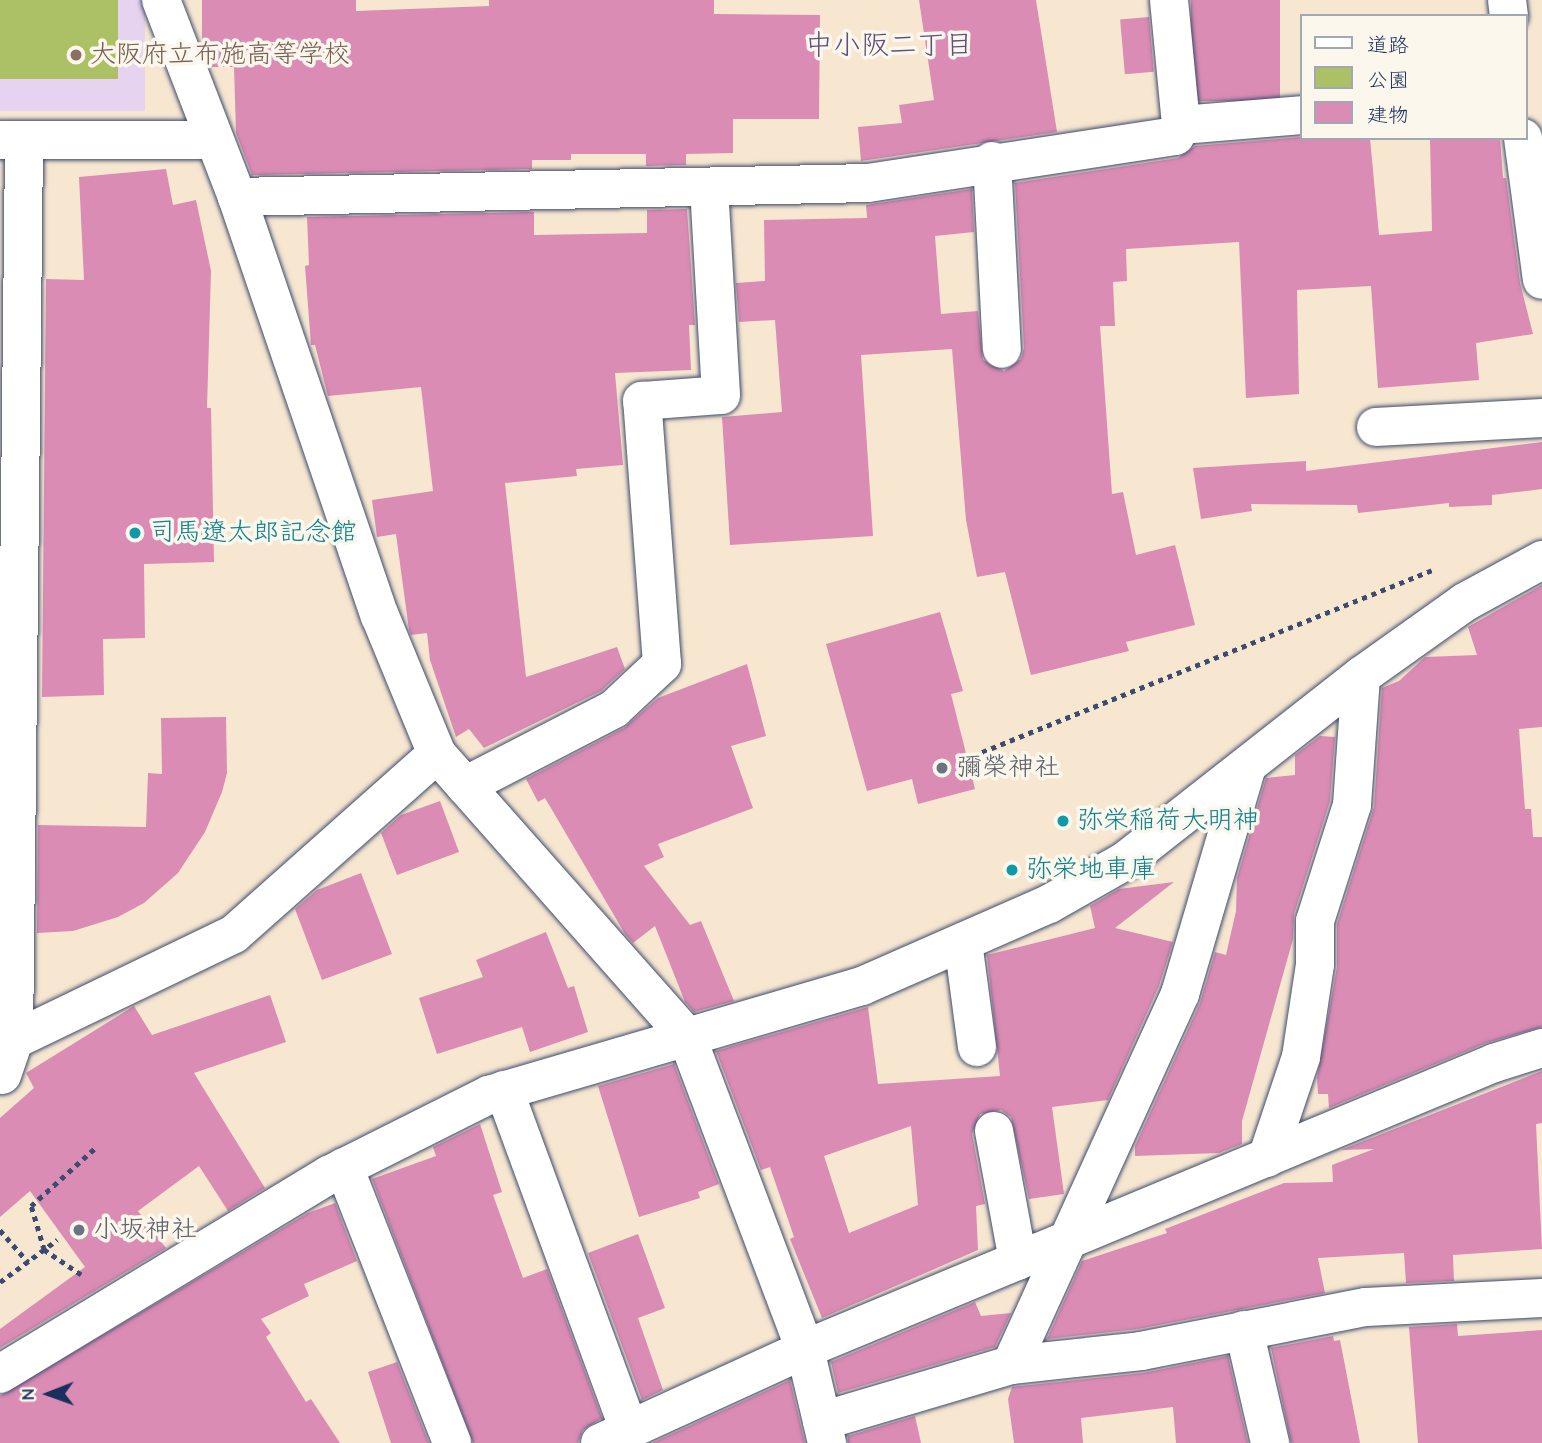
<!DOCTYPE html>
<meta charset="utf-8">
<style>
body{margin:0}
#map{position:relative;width:1542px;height:1443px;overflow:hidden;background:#f7e7d1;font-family:"Comic Neue","Klee One",sans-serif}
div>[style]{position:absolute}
.built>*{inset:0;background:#e6d3f0;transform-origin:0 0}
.green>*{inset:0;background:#acc166;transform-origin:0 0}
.building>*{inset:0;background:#db8cb4;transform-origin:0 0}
.path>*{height:4.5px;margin-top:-2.25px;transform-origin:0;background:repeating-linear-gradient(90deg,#3c4b6f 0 5px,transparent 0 10px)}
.roads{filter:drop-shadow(0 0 2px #3c4b6f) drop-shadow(0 0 2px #3c4b6f)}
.minor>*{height:38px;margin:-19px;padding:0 19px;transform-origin:19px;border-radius:19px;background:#fff}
.dots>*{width:19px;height:19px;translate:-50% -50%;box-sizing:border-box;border:4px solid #fbf7ec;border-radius:50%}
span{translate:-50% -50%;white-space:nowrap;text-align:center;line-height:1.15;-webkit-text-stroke:7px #fbf7ec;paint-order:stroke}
.education-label{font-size:26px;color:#785e54}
.left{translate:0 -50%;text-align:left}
.culture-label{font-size:26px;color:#0d838f}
.worship-label{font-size:26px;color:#5b616d}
.neighbourhood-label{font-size:28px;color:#5e507c}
.legend{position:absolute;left:1300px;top:14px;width:228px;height:126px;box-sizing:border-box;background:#fbf7ec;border:2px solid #a1a7b3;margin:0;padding:9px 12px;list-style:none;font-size:21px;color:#1b2f5e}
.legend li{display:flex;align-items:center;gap:14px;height:35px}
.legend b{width:35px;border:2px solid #a1a7b3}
.north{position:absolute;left:14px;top:1359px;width:70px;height:70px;-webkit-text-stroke:5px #fbf7ec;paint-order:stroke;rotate:269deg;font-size:19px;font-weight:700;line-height:28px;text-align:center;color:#1b2f5e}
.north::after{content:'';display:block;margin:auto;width:24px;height:32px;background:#1b2f5e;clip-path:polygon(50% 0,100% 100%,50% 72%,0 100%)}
</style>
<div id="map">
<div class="built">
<div style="left:0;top:0;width:145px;height:111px"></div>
</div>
<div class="green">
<div style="left:0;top:0;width:118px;height:79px"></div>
</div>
<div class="building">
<div style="clip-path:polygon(202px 0,356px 0,356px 11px,489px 6px,489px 0,714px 0,714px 14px,820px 15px,819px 119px,733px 119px,733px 153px,686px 154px,686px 165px,646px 166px,646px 154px,571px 154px,571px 160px,532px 160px,532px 169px,252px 175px,236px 133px,234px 67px,210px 67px,202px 45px)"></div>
<div style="clip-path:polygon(919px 0,1036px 0,1057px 132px,861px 161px,858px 127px,902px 123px,899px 105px,934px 100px)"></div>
<div style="left:1191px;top:0;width:89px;height:101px"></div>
<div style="left:1149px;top:17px;width:55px;height:29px;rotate:85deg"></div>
<div style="clip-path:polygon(1302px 137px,1370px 138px,1379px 235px,1432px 231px,1430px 138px,1500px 138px,1503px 178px,1506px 178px,1520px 283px,1533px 334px,1476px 343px,1479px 380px,1378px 388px,1371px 286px,1297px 290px,1299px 394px,1246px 398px,1239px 242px,1126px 249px,1127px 281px,1113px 282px,1115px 326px,1100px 326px,1112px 494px,1123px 492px,1136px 555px,1175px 545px,1195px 625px,1126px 642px,1129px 651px,1031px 675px,1005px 572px,977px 577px,966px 520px,952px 349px,861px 355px,873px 536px,730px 545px,722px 417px,782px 412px,775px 320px,739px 322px,736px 283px,765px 281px,764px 220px,867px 218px,866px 205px,972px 189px,974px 232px,935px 236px,941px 314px,978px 311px,983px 360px,1004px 371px,1021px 359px,1024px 348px,1015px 183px,1178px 158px,1195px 146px)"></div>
<div style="clip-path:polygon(166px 169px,173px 205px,196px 200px,211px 271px,207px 408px,211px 408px,214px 562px,144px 564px,145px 638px,103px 639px,104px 695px,42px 697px,46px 279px,84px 280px,79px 177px)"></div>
<div style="clip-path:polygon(687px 209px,695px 325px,689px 325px,691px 370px,615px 373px,623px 465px,576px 469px,577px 476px,505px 483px,526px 677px,617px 647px,625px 669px,601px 691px,484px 748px,469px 729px,456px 737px,430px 660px,427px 633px,411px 635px,409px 630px,396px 534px,377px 537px,372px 500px,433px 491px,421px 387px,328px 396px,315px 345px,311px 345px,305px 266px,309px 265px,307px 217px,534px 212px,534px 235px,647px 233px,647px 210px)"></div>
<div style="clip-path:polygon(1542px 442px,1542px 489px,1492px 495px,1492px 505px,1449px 507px,1449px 503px,1358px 513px,1357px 505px,1251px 504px,1252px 511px,1201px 519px,1193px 468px,1306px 461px,1306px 471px)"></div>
<div style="clip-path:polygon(1542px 585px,1542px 727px,1519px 729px,1525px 809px,1531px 809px,1533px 837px,1542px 837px,1542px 1027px,1486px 1043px,1329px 1108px,1328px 1094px,1318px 1094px,1317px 1078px,1337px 967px,1337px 924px,1374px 807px,1382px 688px,1399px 681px,1425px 657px,1477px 655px,1468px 627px)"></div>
<div style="clip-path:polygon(940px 612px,963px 691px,951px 694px,975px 789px,918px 804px,912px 779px,867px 791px,826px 644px)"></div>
<div style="clip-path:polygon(747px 664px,766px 736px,731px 746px,753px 808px,658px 844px,664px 857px,644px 866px,690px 925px,701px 921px,734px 1001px,694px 1012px,685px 1002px,655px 926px,633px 943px,625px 934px,545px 798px,538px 802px,526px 779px,624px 728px,658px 698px)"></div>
<div style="clip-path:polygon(226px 717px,227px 773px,222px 792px,205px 832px,178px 873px,144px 903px,118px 917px,73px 931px,37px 933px,38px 825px,146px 827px,148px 773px,162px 774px,161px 718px)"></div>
<div style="clip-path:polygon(1320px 736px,1335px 737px,1330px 801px,1294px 914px,1293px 939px,1242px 1121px,1242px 1144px,1219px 1153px,1135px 1156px,1135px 1146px,1200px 1003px,1215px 952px,1226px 955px,1236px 911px,1237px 878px,1266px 778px,1295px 775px,1295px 755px)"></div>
<div style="clip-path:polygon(440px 801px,459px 852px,397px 875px,381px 833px,401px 815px)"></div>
<div style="clip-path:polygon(361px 873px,392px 954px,322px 980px,295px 909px,317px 890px)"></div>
<div style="clip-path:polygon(evenodd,1174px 882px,1115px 928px,1173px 942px,1159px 986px,1108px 1100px,1052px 1107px,1064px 1194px,1029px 1199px,1011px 1117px,1001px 1110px,980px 1114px,972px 1134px,985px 1204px,976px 1206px,978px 1250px,822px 1318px,790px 1239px,794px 1237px,770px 1167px,761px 1170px,716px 1051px,868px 1007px,878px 1084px,1000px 1076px,987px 955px,1095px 928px,1090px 906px,1119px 889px,1174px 882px,911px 1126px,918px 1205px,849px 1233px,824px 1156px,911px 1126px)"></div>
<div style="clip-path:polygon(546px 932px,568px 988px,574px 986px,588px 1032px,530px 1052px,522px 1027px,437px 1054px,419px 998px,483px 977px,476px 960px)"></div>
<div style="clip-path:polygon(270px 995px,286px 1042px,194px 1073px,265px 1188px,228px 1211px,199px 1166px,138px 1211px,166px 1248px,0 1348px,0 1329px,85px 1267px,30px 1191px,0 1217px,0 1118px,34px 1088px,26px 1073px,134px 1006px,152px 1035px)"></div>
<div style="clip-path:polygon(674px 1064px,719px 1184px,698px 1192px,700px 1198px,639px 1217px,598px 1086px)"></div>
<div style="clip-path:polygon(1542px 1071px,1542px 1123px,1536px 1124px,1542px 1249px,1453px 1255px,1454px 1281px,1406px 1283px,1404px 1253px,1318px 1258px,1325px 1293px,1138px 1329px,1047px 1339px,1082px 1261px,1167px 1233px,1165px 1229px,1284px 1183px,1333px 1182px,1332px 1165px,1374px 1149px,1341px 1150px)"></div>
<div style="clip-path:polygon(480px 1124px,502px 1192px,493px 1195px,523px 1278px,547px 1269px,602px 1418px,583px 1430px,578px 1443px,473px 1443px,372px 1179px,436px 1156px,433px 1147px)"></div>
<div style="clip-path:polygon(335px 1203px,357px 1261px,304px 1284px,309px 1296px,261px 1319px,271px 1333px,266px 1337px,306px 1402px,311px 1399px,340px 1443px,0 1443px,0 1396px,308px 1213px)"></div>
<div style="clip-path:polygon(638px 1234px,665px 1308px,638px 1318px,663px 1390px,642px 1400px,588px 1253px)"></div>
<div style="clip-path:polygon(975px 1302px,981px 1316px,1011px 1313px,995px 1347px,838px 1393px,831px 1362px)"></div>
<div style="clip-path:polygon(1457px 1324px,1458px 1336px,1542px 1330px,1542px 1443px,1418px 1443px,1409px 1327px)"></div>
<div style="clip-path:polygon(1333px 1336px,1334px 1341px,1340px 1340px,1360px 1443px,1291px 1443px,1271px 1348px)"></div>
<div style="clip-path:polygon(1228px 1356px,1248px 1443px,1176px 1443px,1173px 1407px,1081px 1418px,1083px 1443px,1014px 1443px,1008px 1399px,1012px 1387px,1143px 1373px)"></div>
<div style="clip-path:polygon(397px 1362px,429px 1443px,391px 1443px,368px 1372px)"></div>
<div style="clip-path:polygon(790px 1380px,805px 1443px,652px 1443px)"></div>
<div style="clip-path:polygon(915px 1416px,921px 1443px,848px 1443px,848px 1436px)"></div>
</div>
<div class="path">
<div style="left:982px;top:752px;width:485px;rotate:-22deg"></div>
<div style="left:0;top:1230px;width:43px;rotate:48.8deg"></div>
<div style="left:81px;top:1275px;width:45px;rotate:-146deg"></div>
<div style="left:44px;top:1250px;width:46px;rotate:-106.5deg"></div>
<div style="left:31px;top:1206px;width:85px;rotate:-42.1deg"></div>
<div style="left:0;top:1282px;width:71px;rotate:-36.4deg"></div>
</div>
<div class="roads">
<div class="minor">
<div style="left:161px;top:0;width:211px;rotate:68.9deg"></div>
<div style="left:237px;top:197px;width:443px;rotate:71.2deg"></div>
<div style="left:380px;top:616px;width:149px;rotate:67.6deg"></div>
<div style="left:437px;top:754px;width:378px;rotate:48.5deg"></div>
<div style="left:687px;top:1037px;width:334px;rotate:69.3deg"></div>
<div style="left:805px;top:1349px;width:97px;rotate:76.8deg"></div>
<div style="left:1169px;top:0;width:126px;rotate:84.5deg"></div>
<div style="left:1507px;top:0;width:16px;rotate:83deg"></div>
<div style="left:1523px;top:138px;width:143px;rotate:82.4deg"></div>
<div style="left:0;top:140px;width:213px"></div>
<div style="left:992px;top:161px;width:188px;rotate:87deg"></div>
<div style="left:237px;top:197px;width:631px;rotate:-1.27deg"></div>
<div style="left:868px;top:183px;width:311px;rotate:-8.7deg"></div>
<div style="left:1175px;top:136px;width:13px;rotate:-61deg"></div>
<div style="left:1181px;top:125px;width:121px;rotate:-4.7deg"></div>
<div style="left:1376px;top:427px;width:166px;rotate:-3.1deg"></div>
<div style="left:465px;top:786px;width:168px;rotate:-27.3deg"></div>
<div style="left:614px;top:709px;width:66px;rotate:-43.2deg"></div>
<div style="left:662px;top:664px;width:264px;rotate:-94.3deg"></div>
<div style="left:642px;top:401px;width:79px;rotate:-4.3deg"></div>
<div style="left:721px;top:395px;width:208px;rotate:-93.3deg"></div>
<div style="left:963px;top:942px;width:106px;rotate:82.4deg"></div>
<div style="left:14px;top:1040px;width:900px;rotate:-89.36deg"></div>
<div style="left:2px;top:1075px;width:37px;rotate:-71deg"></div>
<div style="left:14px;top:1040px;width:244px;rotate:-25.7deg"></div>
<div style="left:234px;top:934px;width:271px;rotate:-41.6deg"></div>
<div style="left:504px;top:1090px;width:361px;rotate:69.8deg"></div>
<div style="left:994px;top:1131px;width:132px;rotate:79.5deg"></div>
<div style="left:1267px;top:1158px;width:107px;rotate:-71.4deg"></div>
<div style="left:1301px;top:1057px;width:94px;rotate:-81.4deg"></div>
<div style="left:1315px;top:964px;width:43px;rotate:-90deg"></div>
<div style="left:1315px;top:921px;width:122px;rotate:-72.3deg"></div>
<div style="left:1352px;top:805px;width:129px;rotate:-86deg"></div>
<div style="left:344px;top:1167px;width:296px;rotate:68.6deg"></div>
<div style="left:1244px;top:1330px;width:116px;rotate:77deg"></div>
<div style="left:1011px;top:1365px;width:408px;rotate:-65.5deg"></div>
<div style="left:1180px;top:994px;width:238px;rotate:-73.6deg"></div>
<div style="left:0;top:1374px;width:385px;rotate:-31.2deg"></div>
<div style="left:329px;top:1175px;width:179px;rotate:-26.6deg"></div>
<div style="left:489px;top:1095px;width:389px;rotate:-16.3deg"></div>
<div style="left:862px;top:986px;width:204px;rotate:-23.7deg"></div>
<div style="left:1049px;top:904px;width:87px;rotate:-29.5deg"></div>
<div style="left:1125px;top:861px;width:300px;rotate:-38.1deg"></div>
<div style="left:1361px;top:676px;width:128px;rotate:-35.4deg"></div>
<div style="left:1465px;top:602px;width:88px;rotate:-28.6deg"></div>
<div style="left:822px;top:1421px;width:197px;rotate:-16.5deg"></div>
<div style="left:1011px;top:1365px;width:131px;rotate:-6.1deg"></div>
<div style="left:1141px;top:1351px;width:229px;rotate:-11.1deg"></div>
<div style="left:1366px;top:1307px;width:176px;rotate:-2.9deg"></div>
<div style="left:600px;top:1443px;width:226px;rotate:-24.6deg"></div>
<div style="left:805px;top:1349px;width:746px;rotate:-22.54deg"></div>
<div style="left:1494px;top:1063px;width:50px;rotate:-17.4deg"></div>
</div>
</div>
<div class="dots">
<div style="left:76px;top:55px;background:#8d6e63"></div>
<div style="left:135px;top:533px;background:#0f9aa8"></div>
<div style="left:942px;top:768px;background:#6b7280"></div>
<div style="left:1063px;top:821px;background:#0f9aa8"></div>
<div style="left:1012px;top:870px;background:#0f9aa8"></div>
<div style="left:79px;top:1230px;background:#6b7280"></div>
</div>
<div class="education-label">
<span class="left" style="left:90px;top:55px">大阪府立布施高等学校</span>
</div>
<div class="culture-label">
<span class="left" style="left:149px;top:533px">司馬遼太郎記念館</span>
<span class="left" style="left:1077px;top:821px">弥栄稲荷大明神</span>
<span class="left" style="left:1026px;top:870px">弥栄地車庫</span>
</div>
<div class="worship-label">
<span class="left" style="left:956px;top:768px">彌榮神社</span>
<span class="left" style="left:93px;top:1230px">小坂神社</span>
</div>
<div class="neighbourhood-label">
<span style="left:889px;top:45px">中小阪二丁目</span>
</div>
<ul class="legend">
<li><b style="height:9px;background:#fff"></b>道路</li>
<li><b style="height:19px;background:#acc166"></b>公園</li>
<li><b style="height:19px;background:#db8cb4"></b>建物</li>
</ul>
<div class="north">N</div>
</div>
